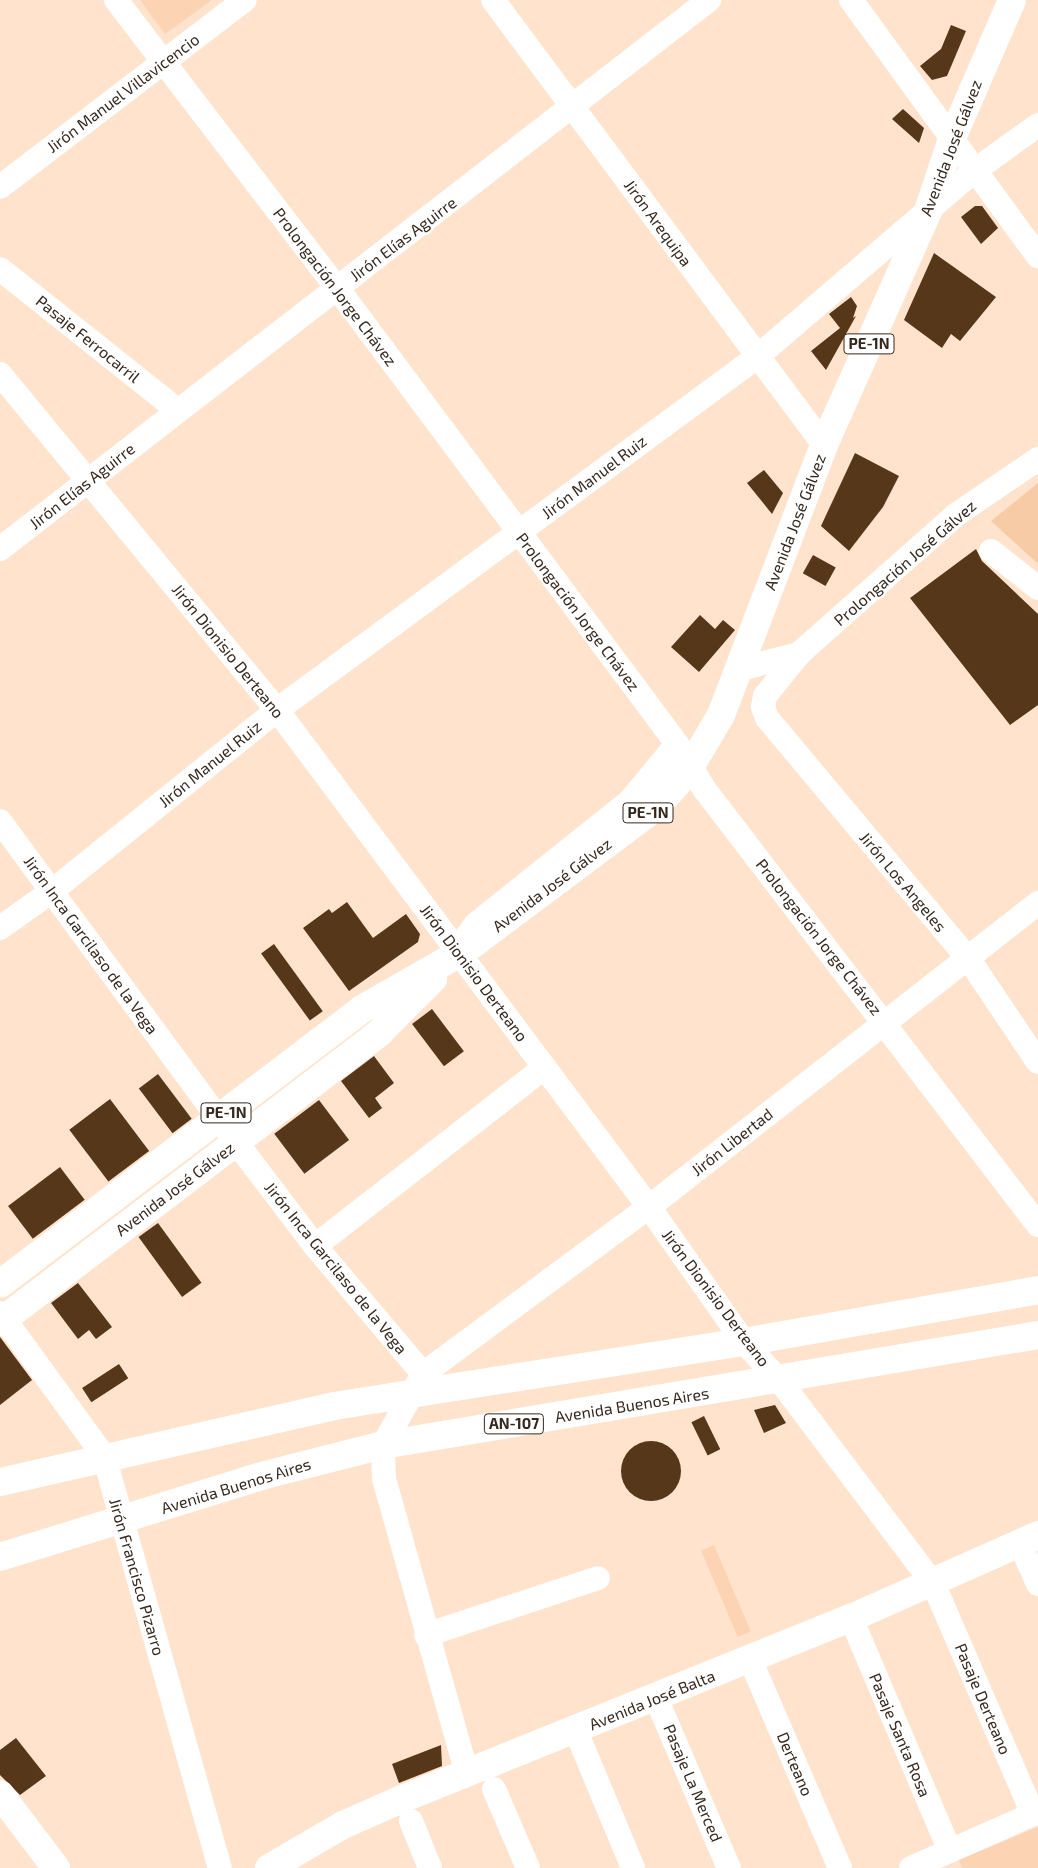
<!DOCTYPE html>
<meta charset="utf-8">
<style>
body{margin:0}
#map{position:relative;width:1038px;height:1868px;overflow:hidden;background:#ffe3cd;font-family:"Exo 2",sans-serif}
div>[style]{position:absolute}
.built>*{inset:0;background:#fcd3b3;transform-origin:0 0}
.green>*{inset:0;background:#f8cba7}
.building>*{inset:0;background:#57371a;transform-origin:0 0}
.round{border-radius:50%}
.minor>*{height:24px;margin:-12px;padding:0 12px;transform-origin:12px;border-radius:12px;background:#fff}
.major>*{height:28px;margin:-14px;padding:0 14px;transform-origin:14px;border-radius:14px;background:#fff}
.highway>*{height:28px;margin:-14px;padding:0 14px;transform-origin:14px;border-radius:14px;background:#fff}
span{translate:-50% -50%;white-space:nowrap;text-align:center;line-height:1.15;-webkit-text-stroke:5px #fff;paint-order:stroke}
.shield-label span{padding:1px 4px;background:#fff;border:1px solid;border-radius:4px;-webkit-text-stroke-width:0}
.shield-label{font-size:15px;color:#35281e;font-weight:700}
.street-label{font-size:16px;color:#35281e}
</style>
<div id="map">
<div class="built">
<div style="clip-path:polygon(140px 0,212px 0,165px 34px)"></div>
<div style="left:714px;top:1545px;width:94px;height:14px;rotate:67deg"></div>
<div style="clip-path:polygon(1038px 1827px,1038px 1868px,962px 1868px,959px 1860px)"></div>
</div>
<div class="green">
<div style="clip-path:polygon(1038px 483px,1038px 564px,991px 521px)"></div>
</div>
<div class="building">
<div style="clip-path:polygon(951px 25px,966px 31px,947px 76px,932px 80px,920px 66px,941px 49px)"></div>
<div style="clip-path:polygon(903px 109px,924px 128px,919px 143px,892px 119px)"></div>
<div style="clip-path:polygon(975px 206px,982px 206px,998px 228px,981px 244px,961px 217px)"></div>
<div style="clip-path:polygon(934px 253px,996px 297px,960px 341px,951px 334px,942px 348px,904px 320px)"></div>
<div style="clip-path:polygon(851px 297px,857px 306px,853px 318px,856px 316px,826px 370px,811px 351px,840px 328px,829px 314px)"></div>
<div style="clip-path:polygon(855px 453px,899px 476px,883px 507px,849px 551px,821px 526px)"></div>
<div style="clip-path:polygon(764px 470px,783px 493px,772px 514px,747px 483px)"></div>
<div style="clip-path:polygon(976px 549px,982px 561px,1038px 614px,1038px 705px,1010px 725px,910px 598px)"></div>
<div style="left:813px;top:555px;width:26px;height:21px;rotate:29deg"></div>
<div style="clip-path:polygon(700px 615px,715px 629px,723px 620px,735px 630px,699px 672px,671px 647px)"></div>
<div style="clip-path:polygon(347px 902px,373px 938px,406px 914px,420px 934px,418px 942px,349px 991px,303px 928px,329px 909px,332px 913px)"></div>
<div style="left:274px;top:944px;width:83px;height:16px;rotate:54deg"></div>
<div style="left:432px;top:1009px;width:53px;height:25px;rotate:53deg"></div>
<div style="clip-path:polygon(374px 1056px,394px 1083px,375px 1098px,382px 1108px,369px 1118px,341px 1081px)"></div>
<div style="left:158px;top:1074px;width:56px;height:24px;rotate:53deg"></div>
<div style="left:110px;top:1099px;width:65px;height:51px;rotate:53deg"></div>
<div style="left:319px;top:1100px;width:50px;height:56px;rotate:53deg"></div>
<div style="left:60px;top:1167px;width:41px;height:65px;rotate:53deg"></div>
<div style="left:158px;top:1223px;width:74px;height:24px;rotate:54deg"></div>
<div style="clip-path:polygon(78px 1283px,112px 1327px,96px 1339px,89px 1330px,78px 1339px,51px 1303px)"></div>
<div style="clip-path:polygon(0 1337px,32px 1380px,0 1405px)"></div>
<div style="left:119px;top:1364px;width:17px;height:44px;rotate:57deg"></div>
<div style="clip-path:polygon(775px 1405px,786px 1423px,764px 1433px,754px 1410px)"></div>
<div style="left:704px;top:1416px;width:37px;height:14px;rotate:64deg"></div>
<div class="round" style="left:621px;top:1441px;width:60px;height:60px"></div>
<div style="clip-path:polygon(16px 1738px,46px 1776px,20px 1795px,0 1775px,0 1750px)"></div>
<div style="clip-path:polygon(441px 1745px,442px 1766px,399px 1783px,392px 1764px)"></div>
</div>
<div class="minor">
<div style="left:116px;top:0;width:364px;rotate:52.5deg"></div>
<div style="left:338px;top:289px;width:567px;rotate:53.31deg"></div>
<div style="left:677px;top:744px;width:54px;rotate:58.7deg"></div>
<div style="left:705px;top:790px;width:548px;rotate:52.57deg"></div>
<div style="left:493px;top:0;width:555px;rotate:53.36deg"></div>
<div style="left:851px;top:0;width:317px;rotate:53.9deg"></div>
<div style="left:0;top:187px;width:308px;rotate:-37.4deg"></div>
<div style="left:0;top:269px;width:226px;rotate:38.5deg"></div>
<div style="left:0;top:374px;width:435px;rotate:50.5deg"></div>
<div style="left:277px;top:710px;width:621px;rotate:53.19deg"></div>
<div style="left:649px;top:1207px;width:165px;rotate:54.9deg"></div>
<div style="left:744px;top:1342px;width:53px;rotate:47.3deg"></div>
<div style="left:780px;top:1381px;width:253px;rotate:52.9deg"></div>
<div style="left:933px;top:1583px;width:252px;rotate:66.6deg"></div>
<div style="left:1038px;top:459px;width:98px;rotate:145.8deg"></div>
<div style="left:957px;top:514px;width:211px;rotate:138.5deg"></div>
<div style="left:799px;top:654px;width:54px;rotate:129deg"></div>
<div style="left:765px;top:696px;width:11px;rotate:100deg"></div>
<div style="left:763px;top:707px;width:12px;rotate:70deg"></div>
<div style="left:767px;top:718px;width:313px;rotate:50.1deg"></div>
<div style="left:968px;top:958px;width:125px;rotate:56.1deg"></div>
<div style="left:0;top:549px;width:897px;rotate:-37.75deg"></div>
<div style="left:991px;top:551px;width:60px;rotate:38.2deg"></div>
<div style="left:740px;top:669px;width:61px;rotate:-14.3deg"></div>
<div style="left:0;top:821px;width:398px;rotate:53.7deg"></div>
<div style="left:236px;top:1142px;width:131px;rotate:52.8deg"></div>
<div style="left:315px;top:1246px;width:167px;rotate:49.8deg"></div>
<div style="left:0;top:928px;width:64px;rotate:-35.4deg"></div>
<div style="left:52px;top:891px;width:289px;rotate:-38.8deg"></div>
<div style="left:277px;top:710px;width:596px;rotate:-36.33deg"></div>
<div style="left:757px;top:357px;width:286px;rotate:-40.6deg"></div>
<div style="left:974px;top:171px;width:79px;rotate:-35.7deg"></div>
<div style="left:465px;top:950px;width:14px;rotate:-82deg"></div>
<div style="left:467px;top:936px;width:15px;rotate:-53deg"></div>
<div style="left:476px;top:924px;width:196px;rotate:-38.6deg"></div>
<div style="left:629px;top:802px;width:75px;rotate:-50.4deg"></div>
<div style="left:315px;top:1246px;width:291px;rotate:-37.9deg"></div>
<div style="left:0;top:1313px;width:177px;rotate:54deg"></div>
<div style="left:104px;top:1456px;width:428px;rotate:74.3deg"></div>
<div style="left:1020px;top:1544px;width:44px;rotate:65.8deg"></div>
<div style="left:851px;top:1618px;width:253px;rotate:67deg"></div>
<div style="left:426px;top:1635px;width:181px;rotate:-18.3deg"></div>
<div style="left:750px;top:1659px;width:228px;rotate:66.7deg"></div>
<div style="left:656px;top:1698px;width:185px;rotate:66.8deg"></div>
<div style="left:576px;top:1731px;width:148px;rotate:67.4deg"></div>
<div style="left:467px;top:1774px;width:306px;rotate:-105.7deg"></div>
<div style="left:384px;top:1479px;width:34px;rotate:-92deg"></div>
<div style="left:383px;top:1445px;width:81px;rotate:-60.6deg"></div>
<div style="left:423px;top:1374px;width:281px;rotate:-36.5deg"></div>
<div style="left:649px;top:1207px;width:494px;rotate:-38deg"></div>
<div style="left:494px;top:1789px;width:86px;rotate:66.7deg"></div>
<div style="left:411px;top:1821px;width:51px;rotate:68deg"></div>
<div style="left:911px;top:1868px;width:139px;rotate:-23.8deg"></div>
</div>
<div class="major">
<div style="left:0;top:1482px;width:343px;rotate:-12.8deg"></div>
<div style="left:334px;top:1406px;width:415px;rotate:-8.9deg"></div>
<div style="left:744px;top:1342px;width:299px;rotate:-10deg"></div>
<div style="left:0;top:1557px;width:277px;rotate:-17.2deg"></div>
<div style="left:265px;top:1475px;width:122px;rotate:-14.3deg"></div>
<div style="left:383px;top:1445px;width:664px;rotate:-9.53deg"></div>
<div style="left:0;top:1794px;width:93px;rotate:52.9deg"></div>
<div style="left:269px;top:1868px;width:86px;rotate:-30.2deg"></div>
<div style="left:343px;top:1825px;width:64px;rotate:-23.8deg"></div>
<div style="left:402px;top:1799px;width:484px;rotate:-22deg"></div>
<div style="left:851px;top:1618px;width:205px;rotate:-23.9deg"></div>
</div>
<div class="highway">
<div style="left:0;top:1284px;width:455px;rotate:-37.2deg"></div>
<div style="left:362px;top:1009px;width:119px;rotate:-29.8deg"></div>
<div style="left:465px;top:950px;width:237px;rotate:-36.8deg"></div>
<div style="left:655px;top:808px;width:46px;rotate:-47.6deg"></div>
<div style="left:686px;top:774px;width:69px;rotate:-59.3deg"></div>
<div style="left:721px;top:715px;width:289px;rotate:-69.1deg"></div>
<div style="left:824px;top:445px;width:256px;rotate:-66deg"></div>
<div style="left:928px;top:211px;width:79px;rotate:-71.6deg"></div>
<div style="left:953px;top:136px;width:148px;rotate:-66.5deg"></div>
<div style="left:0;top:1322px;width:478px;rotate:-37.3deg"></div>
<div style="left:380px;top:1032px;width:75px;rotate:-45deg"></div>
</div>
<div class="shield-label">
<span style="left:869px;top:344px">PE-1N</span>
<span style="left:648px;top:813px">PE-1N</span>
<span style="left:226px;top:1113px">PE-1N</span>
<span style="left:514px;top:1424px">AN-107</span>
</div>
<div class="street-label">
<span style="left:123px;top:93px;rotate:-37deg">Jirón Manuel Villavicencio</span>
<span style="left:951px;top:148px;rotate:-69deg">Avenida José Gálvez</span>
<span style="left:658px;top:223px;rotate:54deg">Jirón Arequipa</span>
<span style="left:403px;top:239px;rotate:-37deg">Jirón Elías Aguirre</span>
<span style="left:335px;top:287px;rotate:53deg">Prolongación Jorge Chávez</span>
<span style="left:88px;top:339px;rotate:39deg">Pasaje Ferrocarril</span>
<span style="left:594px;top:477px;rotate:-37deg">Jirón Manuel Ruiz</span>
<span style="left:82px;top:486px;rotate:-38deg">Jirón Elías Aguirre</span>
<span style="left:795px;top:522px;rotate:-69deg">Avenida José Gálvez</span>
<span style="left:905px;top:563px;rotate:-41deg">Prolongación José Gálvez</span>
<span style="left:578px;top:612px;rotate:53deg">Prolongación Jorge Chávez</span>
<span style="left:228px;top:651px;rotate:51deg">Jirón Dionisio Derteano</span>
<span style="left:210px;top:764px;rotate:-39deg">Jirón Manuel Ruiz</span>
<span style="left:903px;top:882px;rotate:50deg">Jirón Los Angeles</span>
<span style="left:552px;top:885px;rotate:-37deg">Avenida José Gálvez</span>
<span style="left:819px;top:937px;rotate:52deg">Prolongación Jorge Chávez</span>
<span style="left:91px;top:945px;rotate:54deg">Jirón Inca Garcilaso de la Vega</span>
<span style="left:474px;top:973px;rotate:53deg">Jirón Dionisio Derteano</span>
<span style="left:732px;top:1142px;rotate:-38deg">Jirón Libertad</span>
<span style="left:175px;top:1189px;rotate:-37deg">Avenida José Gálvez</span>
<span style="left:336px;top:1268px;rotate:51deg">Jirón Inca Garcilaso de la Vega</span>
<span style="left:716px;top:1298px;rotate:53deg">Jirón Dionisio Derteano</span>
<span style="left:632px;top:1405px;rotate:-9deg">Avenida Buenos Aires</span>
<span style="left:236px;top:1486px;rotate:-17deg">Avenida Buenos Aires</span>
<span style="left:137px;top:1577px;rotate:74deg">Jirón Francisco Pizarro</span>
<span style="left:983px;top:1699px;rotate:67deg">Pasaje Derteano</span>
<span style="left:652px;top:1700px;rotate:-22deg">Avenida José Balta</span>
<span style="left:900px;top:1735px;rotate:67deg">Pasaje Santa Rosa</span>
<span style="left:795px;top:1764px;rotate:67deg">Derteano</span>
<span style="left:693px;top:1783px;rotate:67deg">Pasaje La Merced</span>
</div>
</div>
